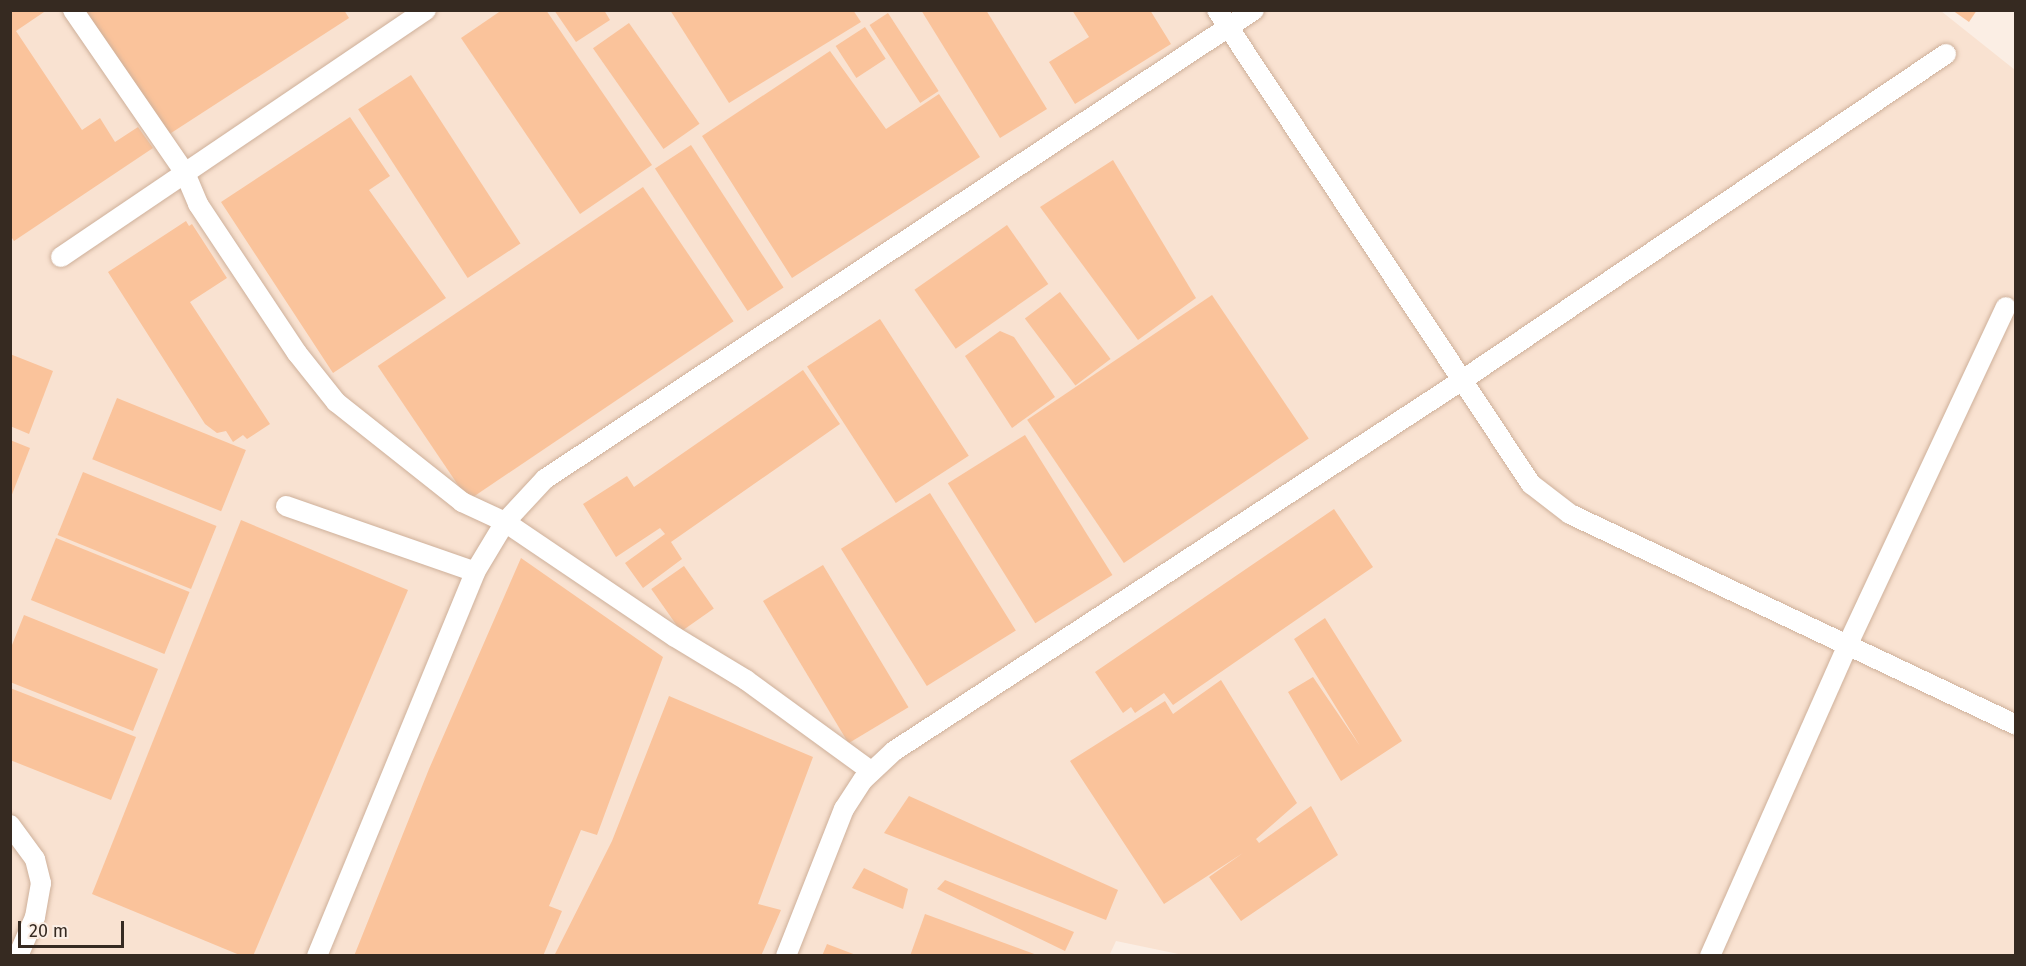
<!DOCTYPE html>
<style>
body{margin:0}
#map{position:relative;width:2026px;height:966px;overflow:hidden;background:#fbeee4;font-family:"Fira Sans",sans-serif}
div>[style]{position:absolute}
.built>*{inset:0;background:#f9e2d1}
.building>*{inset:0;background:#fac39b;transform-origin:0 0}
.roads{filter:drop-shadow(0 0 2px #ceb09a) drop-shadow(0 0 2px #ceb09a)}
.lane>*{height:20px;margin:-10px;padding:0 10px;transform-origin:10px;border-radius:10px;background:#fff}
span{translate:-50% -50%;white-space:nowrap;text-align:center;line-height:1.15;-webkit-text-stroke:4.5px #fbeee4;paint-order:stroke}
.frame{position:absolute;inset:0;border:12px solid #362a21;pointer-events:none}
.scale{position:absolute;left:18px;top:921px;width:106px;height:27px;box-sizing:border-box;border:3px solid #362a21;border-top:0;padding-left:8px;font-size:18px;line-height:21px;white-space:nowrap;color:#362a21;-webkit-text-stroke:4px #fbeee4;paint-order:stroke}
</style>
<div id="map">
<div class="built">
<div style="clip-path:polygon(10px 11px,1941px 11px,2015px 70px,2015px 955px,1188px 956px,1116px 941px,1109px 956px,11px 955px)"></div>
</div>
<div class="building">
<div style="clip-path:polygon(10px 10px,47px 10px,16px 31px,82px 130px,100px 118px,115px 142px,138px 127px,153px 148px,14px 241px,10px 235px)"></div>
<div style="clip-path:polygon(77px 10px,344px 10px,349px 18px,168px 135px)"></div>
<div style="clip-path:polygon(502px 10px,546px 10px,652px 165px,580px 214px,461px 38px)"></div>
<div style="clip-path:polygon(554px 10px,604px 10px,610px 20px,576px 42px)"></div>
<div style="clip-path:polygon(670px 10px,853px 10px,861px 22px,729px 103px)"></div>
<div style="clip-path:polygon(921px 10px,986px 10px,1047px 109px,1000px 138px)"></div>
<div style="clip-path:polygon(1072px 10px,1150px 10px,1171px 44px,1075px 104px,1049px 62px,1089px 37px)"></div>
<div style="clip-path:polygon(1952px 10px,1977px 10px,1969px 22px)"></div>
<div style="left:888px;top:13px;width:93px;height:22px;rotate:57deg"></div>
<div style="left:629px;top:23px;width:123px;height:44px;rotate:55deg"></div>
<div style="left:865px;top:27px;width:38px;height:35px;rotate:57deg"></div>
<div style="clip-path:polygon(830px 51px,886px 129px,939px 94px,980px 157px,792px 278px,702px 136px)"></div>
<div style="left:411px;top:75px;width:201px;height:63px;rotate:57deg"></div>
<div style="clip-path:polygon(350px 117px,390px 176px,369px 190px,446px 298px,333px 373px,221px 202px)"></div>
<div style="left:691px;top:145px;width:170px;height:43px;rotate:57deg"></div>
<div style="clip-path:polygon(1113px 160px,1196px 298px,1138px 340px,1040px 207px)"></div>
<div style="left:643px;top:187px;width:162px;height:320px;rotate:56deg"></div>
<div style="clip-path:polygon(186px 221px,189px 226px,192px 224px,227px 278px,190px 302px,270px 424px,247px 439px,243px 435px,233px 442px,226px 431px,217px 433px,205px 424px,108px 272px)"></div>
<div style="left:1007px;top:225px;width:72px;height:113px;rotate:55deg"></div>
<div style="left:1060px;top:292px;width:84px;height:44px;rotate:53deg"></div>
<div style="left:1212px;top:295px;width:173px;height:223px;rotate:56deg"></div>
<div style="left:880px;top:319px;width:163px;height:87px;rotate:57deg"></div>
<div style="clip-path:polygon(1000px 331px,1014px 337px,1055px 397px,1012px 428px,965px 356px)"></div>
<div style="clip-path:polygon(10px 354px,53px 371px,29px 434px,10px 426px)"></div>
<div style="clip-path:polygon(803px 370px,840px 424px,671px 542px,682px 559px,643px 588px,625px 563px,665px 534px,660px 528px,616px 557px,583px 504px,627px 476px,634px 487px)"></div>
<div style="left:117px;top:398px;width:139px;height:66px;rotate:22deg"></div>
<div style="left:1025px;top:435px;width:165px;height:91px;rotate:58deg"></div>
<div style="clip-path:polygon(10px 440px,30px 448px,11px 497px,10px 497px)"></div>
<div style="left:83px;top:472px;width:144px;height:68px;rotate:22deg"></div>
<div style="left:930px;top:493px;width:162px;height:105px;rotate:58deg"></div>
<div style="clip-path:polygon(1334px 509px,1373px 567px,1173px 705px,1164px 693px,1135px 713px,1131px 707px,1123px 713px,1095px 672px)"></div>
<div style="clip-path:polygon(241px 520px,408px 590px,253px 956px,242px 956px,92px 894px)"></div>
<div style="left:56px;top:538px;width:144px;height:67px;rotate:22deg"></div>
<div style="clip-path:polygon(521px 558px,663px 657px,597px 835px,581px 830px,549px 906px,562px 911px,543px 956px,354px 956px,429px 769px)"></div>
<div style="left:823px;top:565px;width:166px;height:70px;rotate:59deg"></div>
<div style="left:684px;top:566px;width:52px;height:40px;rotate:55deg"></div>
<div style="clip-path:polygon(24px 615px,158px 669px,133px 731px,10px 682px,10px 650px)"></div>
<div style="clip-path:polygon(1325px 618px,1402px 741px,1341px 781px,1288px 692px,1313px 677px,1360px 746px,1294px 639px)"></div>
<div style="clip-path:polygon(1221px 680px,1297px 803px,1256px 839px,1259px 843px,1311px 806px,1338px 855px,1241px 921px,1209px 877px,1243px 853px,1164px 904px,1070px 761px,1165px 701px,1173px 714px)"></div>
<div style="clip-path:polygon(10px 688px,136px 737px,111px 800px,10px 760px)"></div>
<div style="clip-path:polygon(669px 696px,813px 757px,758px 904px,781px 910px,761px 956px,554px 956px,612px 841px)"></div>
<div style="clip-path:polygon(909px 796px,1118px 890px,1106px 920px,884px 833px)"></div>
<div style="clip-path:polygon(864px 868px,908px 889px,903px 909px,852px 888px)"></div>
<div style="clip-path:polygon(945px 880px,1074px 932px,1065px 951px,937px 889px)"></div>
<div style="clip-path:polygon(925px 914px,1037px 955px,1037px 956px,910px 956px)"></div>
<div style="clip-path:polygon(827px 944px,856px 955px,856px 956px,822px 956px)"></div>
</div>
<div class="roads">
<div class="lane">
<div style="left:73px;top:10px;width:198px;rotate:55.5deg"></div>
<div style="left:185px;top:173px;width:34px;rotate:67deg"></div>
<div style="left:198px;top:204px;width:179px;rotate:56.4deg"></div>
<div style="left:297px;top:353px;width:63px;rotate:51.5deg"></div>
<div style="left:336px;top:402px;width:161px;rotate:38.4deg"></div>
<div style="left:462px;top:502px;width:47px;rotate:24.9deg"></div>
<div style="left:505px;top:522px;width:205px;rotate:34.1deg"></div>
<div style="left:675px;top:637px;width:83px;rotate:31.2deg"></div>
<div style="left:746px;top:680px;width:155px;rotate:36.1deg"></div>
<div style="left:1217px;top:10px;width:569px;rotate:56.48deg"></div>
<div style="left:1531px;top:484px;width:49px;rotate:37.6deg"></div>
<div style="left:1570px;top:514px;width:493px;rotate:25.3deg"></div>
<div style="left:61px;top:257px;width:441px;rotate:-34.1deg"></div>
<div style="left:286px;top:506px;width:200px;rotate:19.2deg"></div>
<div style="left:10px;top:825px;width:42px;rotate:53.7deg"></div>
<div style="left:35px;top:859px;width:25px;rotate:76deg"></div>
<div style="left:41px;top:883px;width:35px;rotate:100deg"></div>
<div style="left:35px;top:917px;width:43px;rotate:113.6deg"></div>
<div style="left:317px;top:956px;width:415px;rotate:-67.6deg"></div>
<div style="left:475px;top:572px;width:58px;rotate:-59deg"></div>
<div style="left:505px;top:522px;width:59px;rotate:-47.1deg"></div>
<div style="left:545px;top:479px;width:850px;rotate:-33.48deg"></div>
<div style="left:786px;top:956px;width:158px;rotate:-68.5deg"></div>
<div style="left:844px;top:809px;width:35px;rotate:-57deg"></div>
<div style="left:863px;top:780px;width:42px;rotate:-43.1deg"></div>
<div style="left:894px;top:751px;width:677px;rotate:-33.13deg"></div>
<div style="left:1461px;top:381px;width:585px;rotate:-33.99deg"></div>
<div style="left:1710px;top:956px;width:341px;rotate:-66.1deg"></div>
<div style="left:1848px;top:644px;width:372px;rotate:-64.9deg"></div>
</div>
</div>
<div class="frame"></div>
<div class="scale">20 m</div>
</div>
